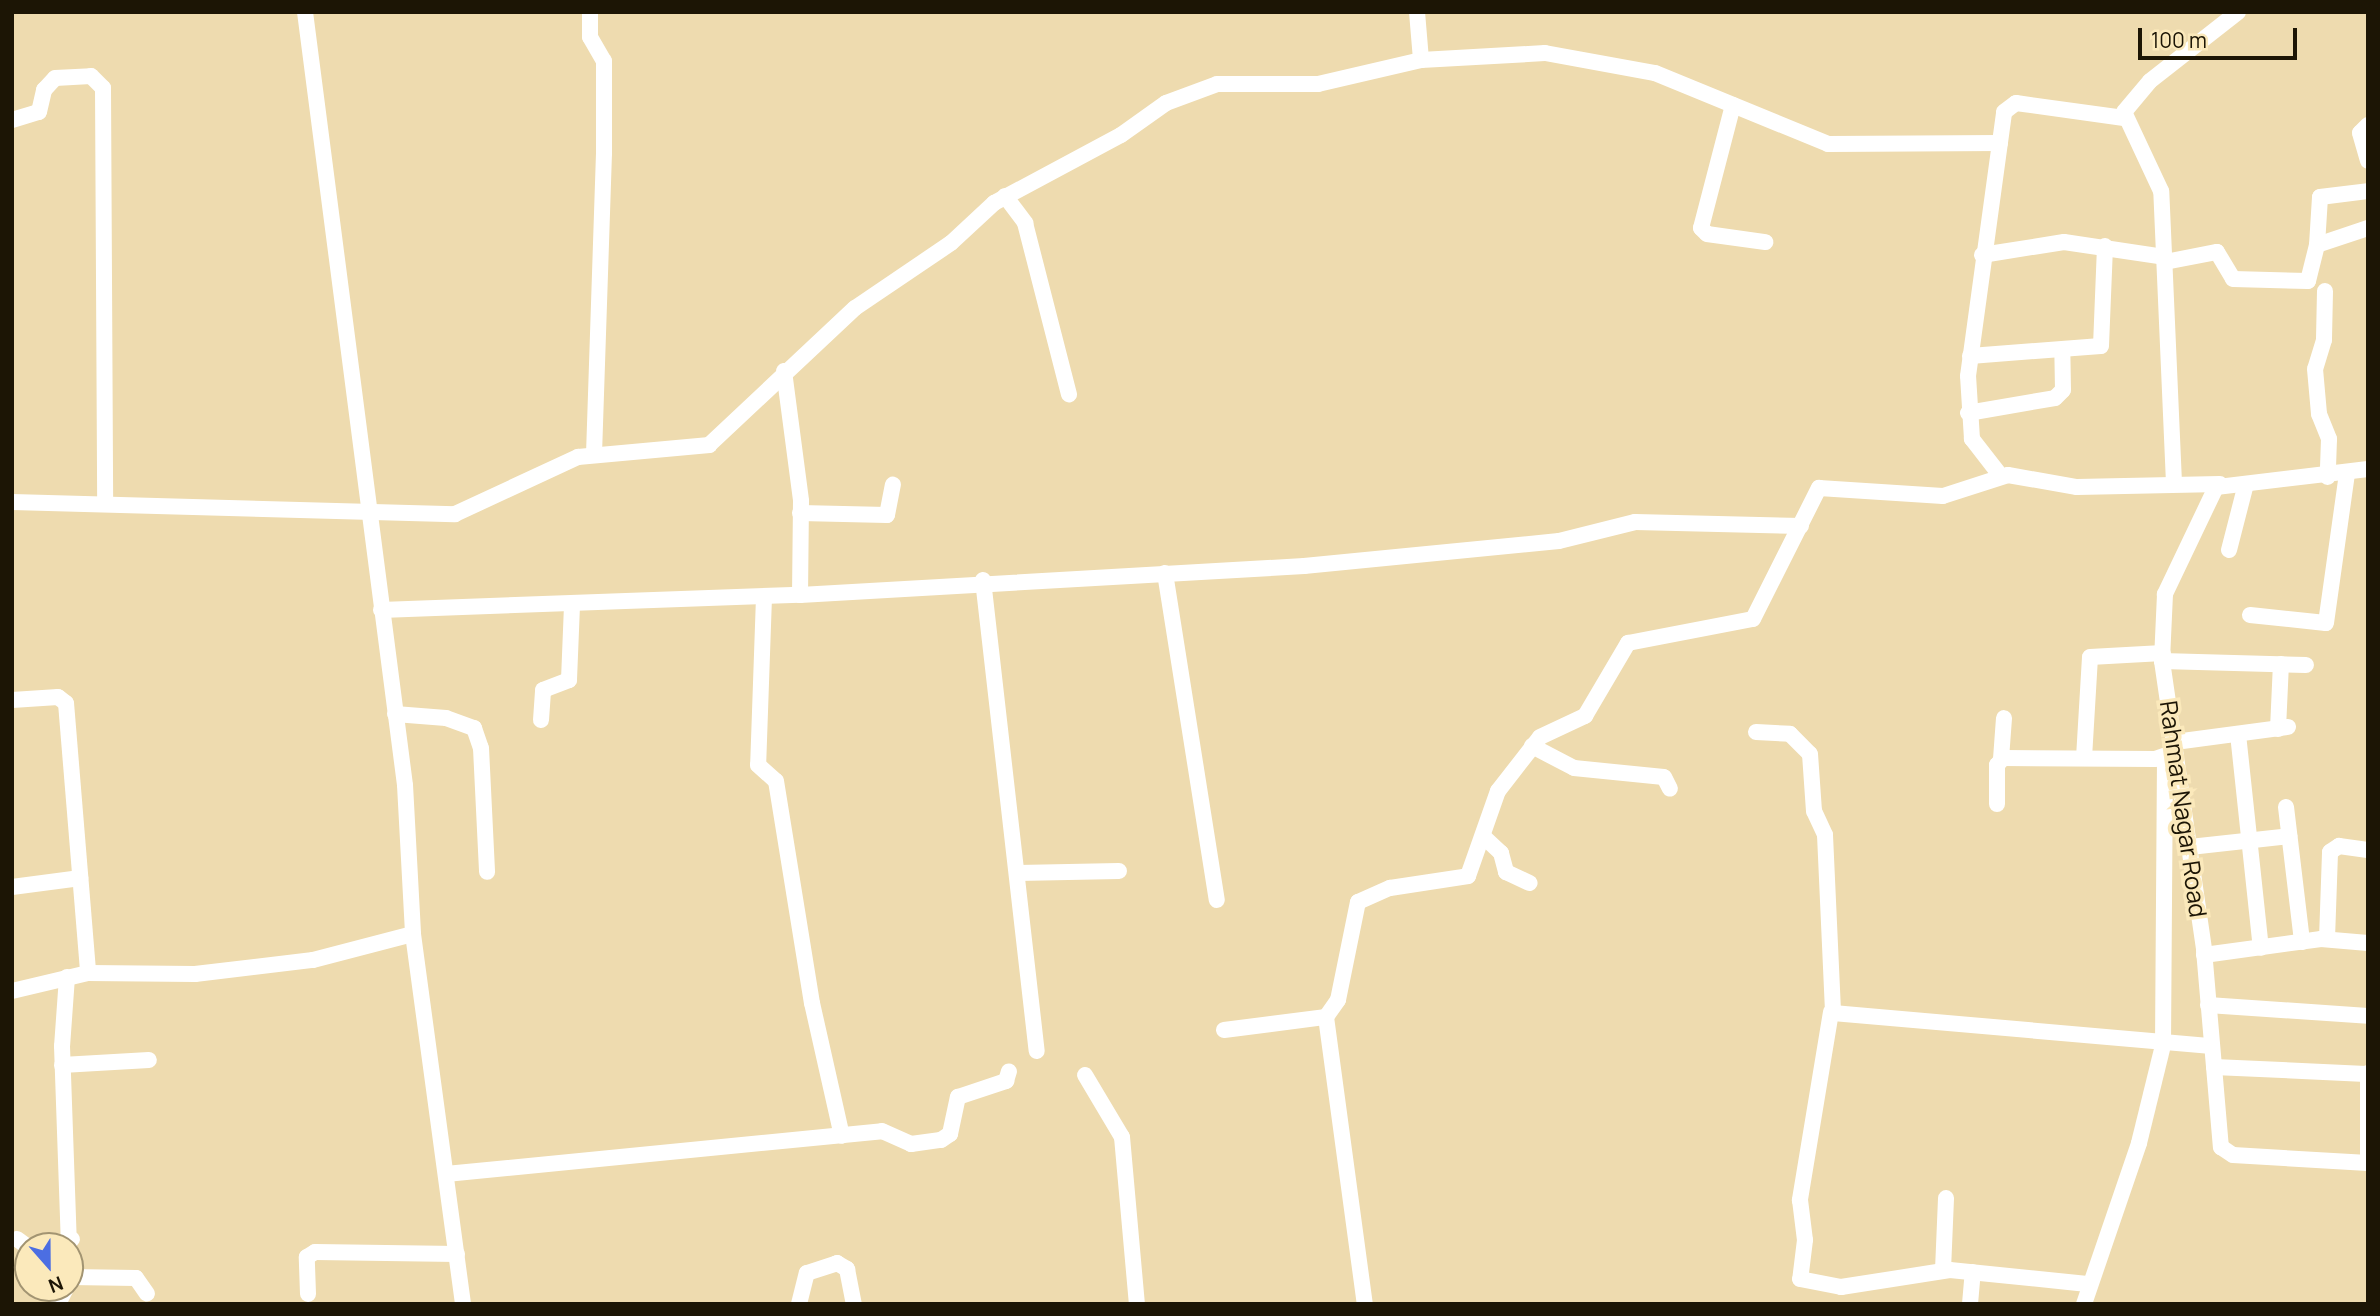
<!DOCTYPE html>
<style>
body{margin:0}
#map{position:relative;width:2380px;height:1316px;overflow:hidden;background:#eedbaf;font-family:Manrope,sans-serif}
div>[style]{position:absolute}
.minor>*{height:16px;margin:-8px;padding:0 8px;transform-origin:8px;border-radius:8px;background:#fff}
span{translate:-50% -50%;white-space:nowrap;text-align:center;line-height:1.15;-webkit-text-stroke:7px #fbe9bb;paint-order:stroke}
.street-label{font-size:24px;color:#1c1505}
.frame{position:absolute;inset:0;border:14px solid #1c1505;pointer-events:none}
.north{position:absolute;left:14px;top:1232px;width:70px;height:70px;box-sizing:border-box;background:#fbe9bb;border:2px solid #a29472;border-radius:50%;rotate:159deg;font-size:19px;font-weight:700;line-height:28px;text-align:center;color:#1c1505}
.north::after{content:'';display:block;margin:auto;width:24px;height:32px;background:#4c6ee2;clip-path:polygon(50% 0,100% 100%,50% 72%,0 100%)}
.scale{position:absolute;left:2138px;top:28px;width:159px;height:32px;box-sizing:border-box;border:4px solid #1c1505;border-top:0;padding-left:9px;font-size:21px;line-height:24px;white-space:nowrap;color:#1c1505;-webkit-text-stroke:5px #fbe9bb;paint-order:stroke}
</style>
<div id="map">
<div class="minor">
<div style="left:305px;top:12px;width:779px;rotate:82.63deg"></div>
<div style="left:405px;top:785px;width:149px;rotate:86.9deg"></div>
<div style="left:413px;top:934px;width:373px;rotate:82.3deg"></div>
<div style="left:590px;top:12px;width:25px;rotate:90deg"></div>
<div style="left:590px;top:37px;width:28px;rotate:60deg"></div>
<div style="left:604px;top:61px;width:92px;rotate:90deg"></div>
<div style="left:604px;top:153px;width:300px;rotate:91.9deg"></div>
<div style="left:1417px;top:12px;width:48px;rotate:85.2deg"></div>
<div style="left:1733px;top:105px;width:127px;rotate:104.6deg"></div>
<div style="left:1701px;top:228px;width:8px;rotate:45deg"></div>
<div style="left:1707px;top:234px;width:59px;rotate:7.9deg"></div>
<div style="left:12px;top:120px;width:28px;rotate:-17deg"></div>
<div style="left:39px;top:112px;width:23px;rotate:-77deg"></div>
<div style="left:44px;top:90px;width:16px;rotate:-47deg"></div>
<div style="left:55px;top:78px;width:36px;rotate:-3deg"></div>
<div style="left:91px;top:76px;width:17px;rotate:45deg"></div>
<div style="left:103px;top:88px;width:415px;rotate:89.7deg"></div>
<div style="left:2368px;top:125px;width:11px;rotate:135deg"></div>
<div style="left:2360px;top:133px;width:29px;rotate:74deg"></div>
<div style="left:1005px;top:196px;width:34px;rotate:53deg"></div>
<div style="left:1025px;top:223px;width:177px;rotate:75.6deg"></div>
<div style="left:2317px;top:245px;width:48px;rotate:-86.4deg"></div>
<div style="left:2320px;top:197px;width:48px;rotate:-7.1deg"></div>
<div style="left:1982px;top:255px;width:83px;rotate:-9deg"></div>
<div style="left:2064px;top:242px;width:101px;rotate:8.5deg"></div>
<div style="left:2165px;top:262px;width:53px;rotate:-10.9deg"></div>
<div style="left:2217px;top:252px;width:31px;rotate:59deg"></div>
<div style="left:2233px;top:279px;width:75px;rotate:1.5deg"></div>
<div style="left:2308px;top:281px;width:37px;rotate:-76deg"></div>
<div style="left:2317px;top:245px;width:54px;rotate:-18.4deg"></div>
<div style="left:2325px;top:291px;width:49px;rotate:91.2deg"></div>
<div style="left:2324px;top:340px;width:30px;rotate:107deg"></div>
<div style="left:2315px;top:369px;width:45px;rotate:84.9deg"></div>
<div style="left:2319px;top:414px;width:27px;rotate:68deg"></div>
<div style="left:2329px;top:439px;width:38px;rotate:92deg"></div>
<div style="left:1970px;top:356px;width:131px;rotate:-4.4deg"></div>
<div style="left:2101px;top:346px;width:100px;rotate:-87.7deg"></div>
<div style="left:784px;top:371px;width:131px;rotate:82.5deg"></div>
<div style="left:801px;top:501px;width:94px;rotate:90.6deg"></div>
<div style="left:1968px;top:413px;width:88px;rotate:-9.8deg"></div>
<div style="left:2055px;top:398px;width:11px;rotate:-45deg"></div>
<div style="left:2063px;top:390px;width:39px;rotate:-91deg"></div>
<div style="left:2368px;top:469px;width:153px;rotate:173.2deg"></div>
<div style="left:2216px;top:487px;width:119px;rotate:115.5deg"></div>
<div style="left:2165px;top:594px;width:67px;rotate:92.6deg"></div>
<div style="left:2162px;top:661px;width:292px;rotate:81.7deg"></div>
<div style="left:2204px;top:950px;width:198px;rotate:85.1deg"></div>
<div style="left:2221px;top:1147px;width:14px;rotate:34deg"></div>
<div style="left:2233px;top:1155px;width:135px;rotate:3.4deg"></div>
<div style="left:2000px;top:475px;width:46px;rotate:-127.9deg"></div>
<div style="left:1972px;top:439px;width:63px;rotate:-93.6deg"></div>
<div style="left:1968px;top:376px;width:266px;rotate:-82.2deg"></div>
<div style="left:2004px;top:112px;width:15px;rotate:-37deg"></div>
<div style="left:2016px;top:103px;width:109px;rotate:7.9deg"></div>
<div style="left:2174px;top:483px;width:292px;rotate:-92.5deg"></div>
<div style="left:2161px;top:191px;width:87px;rotate:-115.1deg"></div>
<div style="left:2124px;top:112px;width:40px;rotate:-50deg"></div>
<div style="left:2150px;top:81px;width:112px;rotate:-38.1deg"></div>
<div style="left:12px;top:502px;width:443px;rotate:1.6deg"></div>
<div style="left:455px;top:514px;width:136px;rotate:-24.9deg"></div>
<div style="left:578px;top:457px;width:132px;rotate:-5.2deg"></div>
<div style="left:709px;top:445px;width:200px;rotate:-43.2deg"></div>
<div style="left:855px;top:308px;width:116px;rotate:-34.1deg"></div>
<div style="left:951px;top:243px;width:59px;rotate:-42.9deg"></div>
<div style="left:994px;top:203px;width:144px;rotate:-28.2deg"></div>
<div style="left:1121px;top:135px;width:55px;rotate:-35.4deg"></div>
<div style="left:1166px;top:103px;width:54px;rotate:-20.4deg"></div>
<div style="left:1217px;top:84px;width:101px"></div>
<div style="left:1318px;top:84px;width:106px;rotate:-13.1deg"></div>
<div style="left:1421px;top:60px;width:124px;rotate:-3.2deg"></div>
<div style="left:1545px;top:53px;width:112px;rotate:10.3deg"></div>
<div style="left:1655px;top:73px;width:187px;rotate:22.3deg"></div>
<div style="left:1828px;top:144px;width:172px;rotate:-0.3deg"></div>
<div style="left:800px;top:513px;width:87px;rotate:1.3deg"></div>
<div style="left:887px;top:515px;width:31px;rotate:-79deg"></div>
<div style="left:2229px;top:550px;width:68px;rotate:-75.6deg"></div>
<div style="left:1165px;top:573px;width:331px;rotate:81deg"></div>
<div style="left:983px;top:580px;width:474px;rotate:83.5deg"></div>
<div style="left:764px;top:597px;width:168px;rotate:92deg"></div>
<div style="left:758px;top:765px;width:24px;rotate:42deg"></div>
<div style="left:776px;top:781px;width:225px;rotate:80.8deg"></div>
<div style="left:812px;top:1003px;width:136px;rotate:77.3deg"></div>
<div style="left:381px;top:610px;width:419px;rotate:-2.1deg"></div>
<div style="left:800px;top:595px;width:505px;rotate:-3.29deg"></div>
<div style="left:1304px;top:566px;width:256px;rotate:-5.6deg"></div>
<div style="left:1559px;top:541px;width:78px;rotate:-14deg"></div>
<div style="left:1635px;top:522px;width:166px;rotate:1.4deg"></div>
<div style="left:2250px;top:615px;width:76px;rotate:6deg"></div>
<div style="left:2326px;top:623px;width:150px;rotate:-82deg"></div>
<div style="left:2162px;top:661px;width:144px;rotate:1.6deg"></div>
<div style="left:12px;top:700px;width:46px;rotate:-3.7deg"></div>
<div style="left:58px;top:697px;width:10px;rotate:37deg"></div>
<div style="left:66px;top:703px;width:271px;rotate:85.3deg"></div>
<div style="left:395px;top:714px;width:51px;rotate:4.5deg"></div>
<div style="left:446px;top:718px;width:30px;rotate:20deg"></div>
<div style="left:474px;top:728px;width:21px;rotate:71deg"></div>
<div style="left:481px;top:748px;width:124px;rotate:87.2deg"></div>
<div style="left:541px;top:720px;width:30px;rotate:-86deg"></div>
<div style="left:543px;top:690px;width:28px;rotate:-21deg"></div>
<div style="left:569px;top:680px;width:76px;rotate:-87.7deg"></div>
<div style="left:2278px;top:729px;width:65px;rotate:-87.4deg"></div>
<div style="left:1756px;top:732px;width:34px;rotate:3deg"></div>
<div style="left:1790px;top:734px;width:28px;rotate:45deg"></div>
<div style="left:1810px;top:754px;width:57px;rotate:86deg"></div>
<div style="left:1814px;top:811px;width:26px;rotate:65deg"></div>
<div style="left:1825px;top:835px;width:178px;rotate:87.4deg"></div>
<div style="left:1833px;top:1013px;width:380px;rotate:5deg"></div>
<div style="left:2238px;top:734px;width:215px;rotate:83.9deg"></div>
<div style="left:2175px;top:742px;width:114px;rotate:-7.6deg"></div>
<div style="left:1532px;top:746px;width:47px;rotate:27.6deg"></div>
<div style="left:1574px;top:768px;width:90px;rotate:5.7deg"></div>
<div style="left:1664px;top:777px;width:13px;rotate:63deg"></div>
<div style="left:2084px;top:758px;width:101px;rotate:-86.6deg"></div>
<div style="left:2090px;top:657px;width:73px;rotate:-3.1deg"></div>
<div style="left:2001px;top:759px;width:41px;rotate:-85.8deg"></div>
<div style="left:1997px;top:804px;width:39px;rotate:-90deg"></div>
<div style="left:1997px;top:765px;width:9px;rotate:-49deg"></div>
<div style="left:2003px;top:758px;width:152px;rotate:0.4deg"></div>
<div style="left:2155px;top:759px;width:18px;rotate:-19deg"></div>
<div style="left:2286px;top:807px;width:136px;rotate:83.2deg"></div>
<div style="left:1485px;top:838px;width:22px;rotate:43deg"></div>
<div style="left:1501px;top:853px;width:20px;rotate:75deg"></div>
<div style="left:1506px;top:872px;width:26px;rotate:25deg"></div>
<div style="left:2190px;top:847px;width:100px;rotate:-6.3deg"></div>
<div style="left:1018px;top:873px;width:101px;rotate:-1.1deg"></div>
<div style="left:12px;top:887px;width:69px;rotate:-7.5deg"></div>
<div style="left:2327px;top:939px;width:87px;rotate:-88deg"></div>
<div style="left:2330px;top:852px;width:11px;rotate:-34deg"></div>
<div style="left:2339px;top:846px;width:29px;rotate:8deg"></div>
<div style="left:2204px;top:955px;width:118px;rotate:-7.8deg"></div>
<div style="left:2321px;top:939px;width:47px;rotate:4.9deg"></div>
<div style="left:67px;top:977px;width:69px;rotate:94.1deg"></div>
<div style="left:62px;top:1046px;width:233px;rotate:88deg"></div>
<div style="left:12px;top:991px;width:78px;rotate:-13.3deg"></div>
<div style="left:88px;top:973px;width:107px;rotate:0.5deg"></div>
<div style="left:195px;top:974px;width:119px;rotate:-6.8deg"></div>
<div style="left:313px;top:960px;width:103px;rotate:-14.6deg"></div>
<div style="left:2208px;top:1005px;width:160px;rotate:3.9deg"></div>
<div style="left:1831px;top:1012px;width:191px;rotate:99.4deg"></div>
<div style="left:1800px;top:1200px;width:40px;rotate:82.9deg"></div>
<div style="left:1805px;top:1240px;width:39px;rotate:97deg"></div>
<div style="left:1800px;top:1279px;width:42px;rotate:11deg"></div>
<div style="left:1841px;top:1287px;width:110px;rotate:-8.9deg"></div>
<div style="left:1950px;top:1270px;width:138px;rotate:5.8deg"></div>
<div style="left:1326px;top:1017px;width:21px;rotate:-55deg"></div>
<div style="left:1338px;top:1000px;width:100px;rotate:-78.5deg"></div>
<div style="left:1358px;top:902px;width:35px;rotate:-24deg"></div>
<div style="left:1390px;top:888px;width:79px;rotate:-8.7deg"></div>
<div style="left:1468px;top:876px;width:90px;rotate:-70.6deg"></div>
<div style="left:1498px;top:791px;width:68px;rotate:-52.1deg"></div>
<div style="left:1540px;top:737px;width:50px;rotate:-25deg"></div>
<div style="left:1585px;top:716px;width:85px;rotate:-59.5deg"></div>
<div style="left:1628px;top:643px;width:127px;rotate:-10.9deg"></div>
<div style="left:1753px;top:619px;width:147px;rotate:-63.3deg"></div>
<div style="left:1819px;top:488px;width:124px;rotate:3.7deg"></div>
<div style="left:1943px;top:496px;width:68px;rotate:-17.9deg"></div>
<div style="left:2008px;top:475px;width:70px;rotate:9.9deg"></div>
<div style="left:2077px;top:487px;width:143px;rotate:-1.2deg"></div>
<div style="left:1224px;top:1030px;width:103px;rotate:-7.3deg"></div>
<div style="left:1326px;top:1017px;width:290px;rotate:82.3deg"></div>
<div style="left:62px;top:1065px;width:87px;rotate:-3.3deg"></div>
<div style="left:2214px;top:1067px;width:152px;rotate:2.6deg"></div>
<div style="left:2368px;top:1073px;width:83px;rotate:90deg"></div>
<div style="left:1085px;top:1075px;width:72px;rotate:59.2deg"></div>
<div style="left:1122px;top:1137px;width:168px;rotate:84.9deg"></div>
<div style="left:446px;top:1174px;width:438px;rotate:-5.6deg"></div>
<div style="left:882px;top:1131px;width:32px;rotate:24deg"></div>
<div style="left:911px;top:1144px;width:30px;rotate:-8deg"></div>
<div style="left:941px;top:1140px;width:11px;rotate:-34deg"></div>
<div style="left:950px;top:1134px;width:38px;rotate:-78deg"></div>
<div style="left:958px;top:1097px;width:51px;rotate:-18.4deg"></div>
<div style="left:1006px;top:1081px;width:10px;rotate:-73deg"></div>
<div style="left:17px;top:1239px;width:14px;rotate:36deg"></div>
<div style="left:51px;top:1246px;width:22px;rotate:-18deg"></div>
<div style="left:1943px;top:1270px;width:72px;rotate:-87.6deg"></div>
<div style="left:71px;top:1277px;width:65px;rotate:0.9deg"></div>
<div style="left:136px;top:1278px;width:19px;rotate:55deg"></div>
<div style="left:308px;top:1294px;width:37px;rotate:-92deg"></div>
<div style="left:307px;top:1257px;width:9px;rotate:-32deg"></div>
<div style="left:315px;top:1252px;width:142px;rotate:0.8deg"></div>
<div style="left:58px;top:1304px;width:18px;rotate:-63deg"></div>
<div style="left:799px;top:1304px;width:32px;rotate:-76deg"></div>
<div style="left:807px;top:1273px;width:32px;rotate:-18deg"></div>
<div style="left:837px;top:1263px;width:12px;rotate:31deg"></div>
<div style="left:847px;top:1269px;width:36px;rotate:79deg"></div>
<div style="left:1970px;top:1304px;width:32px;rotate:-85deg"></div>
<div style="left:2084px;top:1304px;width:170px;rotate:-71.1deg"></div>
<div style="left:2139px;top:1143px;width:101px;rotate:-76.2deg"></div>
<div style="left:2163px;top:1045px;width:288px;rotate:-89.6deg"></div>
</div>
<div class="street-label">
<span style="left:2184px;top:809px;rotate:82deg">Rahmat Nagar Road</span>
</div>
<div class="frame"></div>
<div class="north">N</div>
<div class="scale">100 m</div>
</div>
